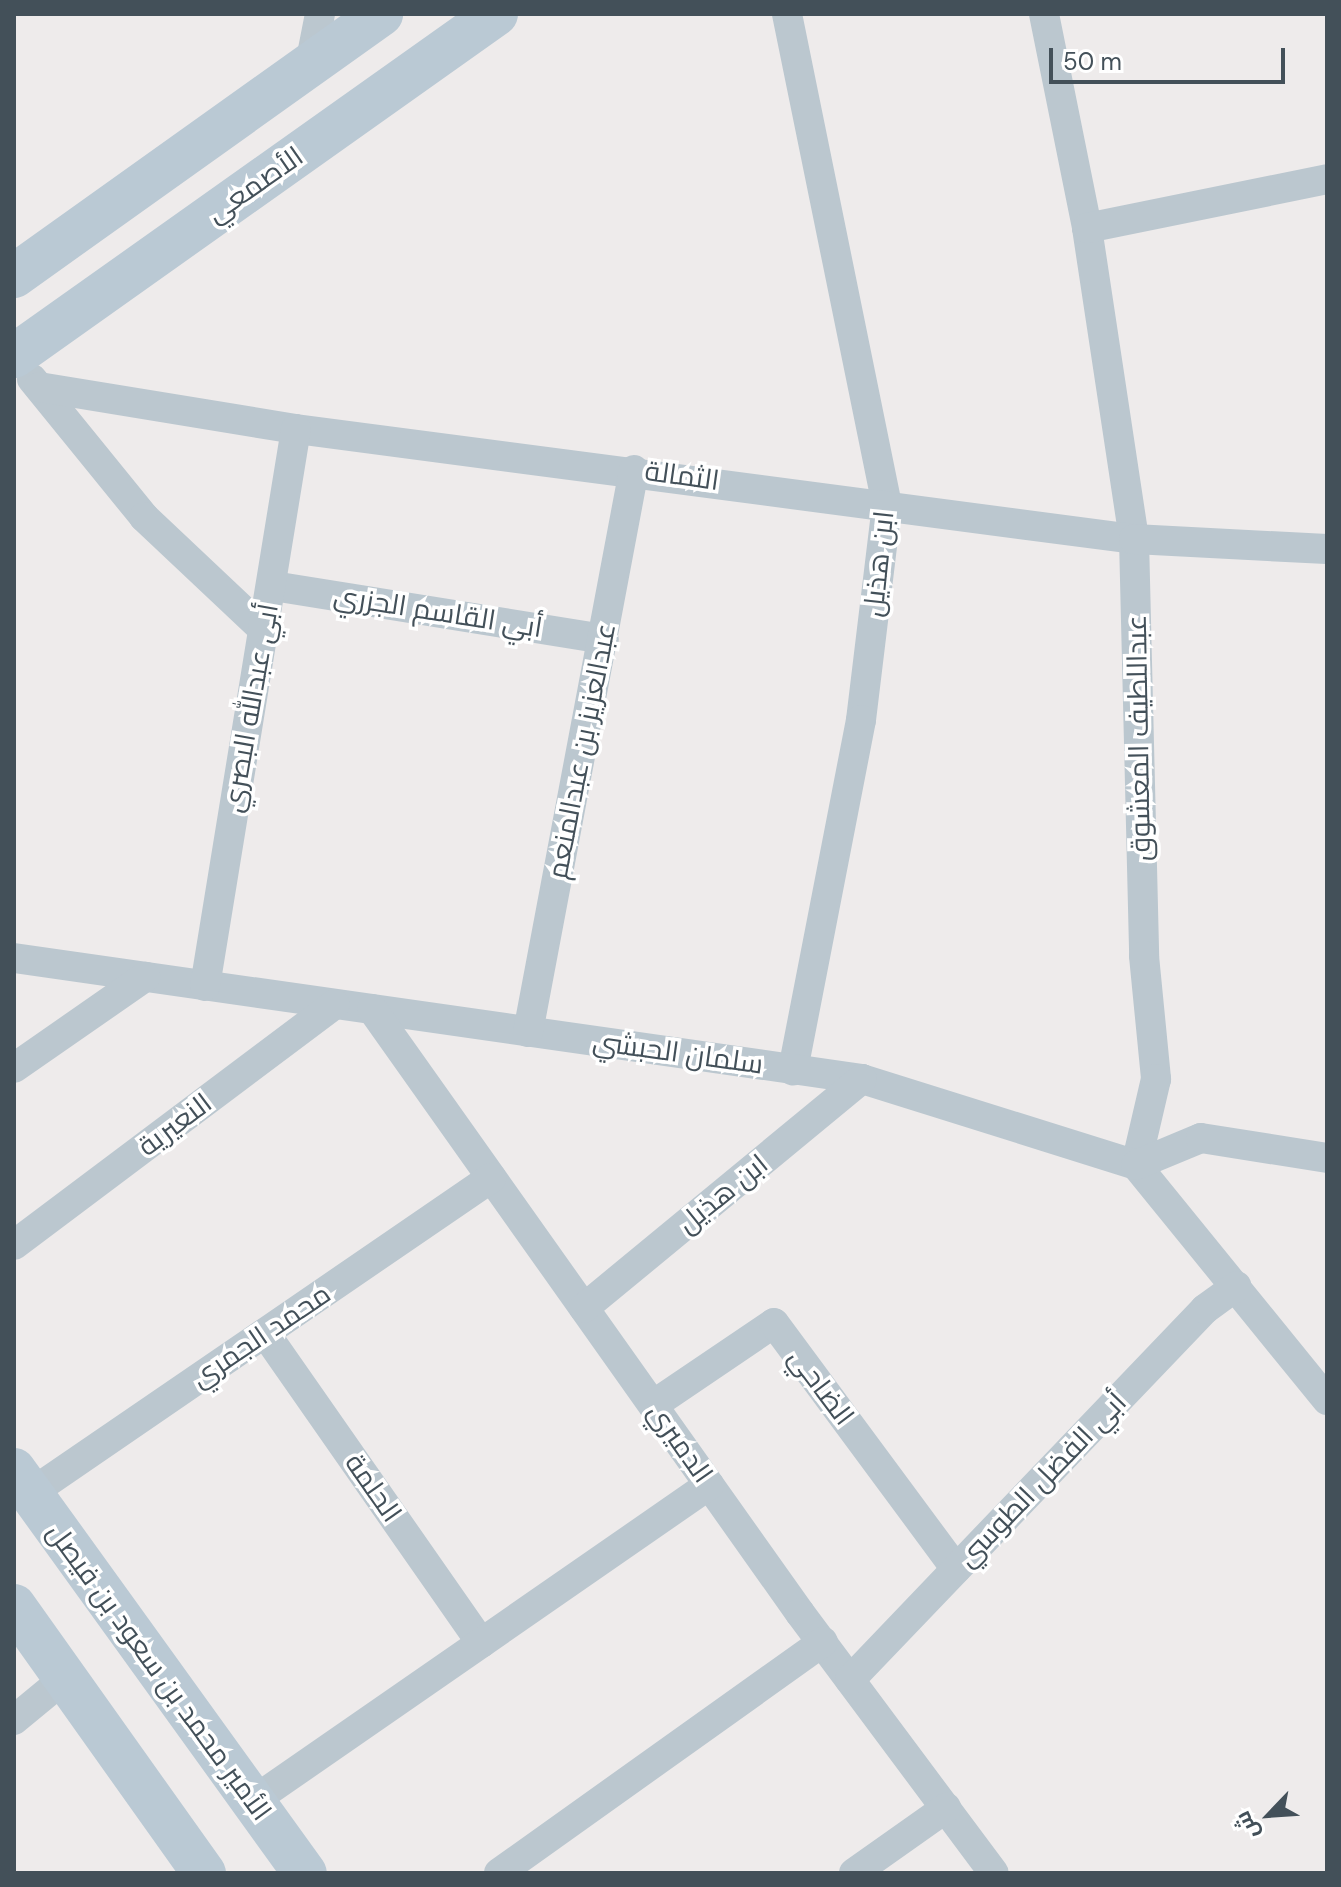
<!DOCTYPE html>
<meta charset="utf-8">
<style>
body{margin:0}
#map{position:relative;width:1341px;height:1887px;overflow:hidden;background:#eeebeb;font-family:"DM Sans",Cairo,sans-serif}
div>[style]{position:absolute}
.street>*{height:30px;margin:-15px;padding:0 15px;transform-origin:15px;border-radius:15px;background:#bbc7cf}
.secondary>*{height:44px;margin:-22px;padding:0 22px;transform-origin:22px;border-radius:22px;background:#bac9d4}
span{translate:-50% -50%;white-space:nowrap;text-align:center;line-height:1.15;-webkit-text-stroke:7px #fff;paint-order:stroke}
.street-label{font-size:28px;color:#435059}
.frame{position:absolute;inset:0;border:16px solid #435059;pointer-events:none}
.north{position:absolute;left:1229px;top:1775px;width:80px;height:80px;-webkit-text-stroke:6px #fff;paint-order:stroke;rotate:245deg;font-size:22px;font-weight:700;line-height:32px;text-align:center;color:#435059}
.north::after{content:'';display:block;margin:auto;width:28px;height:36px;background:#435059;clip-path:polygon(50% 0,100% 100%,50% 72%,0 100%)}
.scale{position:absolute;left:1049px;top:48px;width:236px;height:36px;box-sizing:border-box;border:4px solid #435059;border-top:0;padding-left:10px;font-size:24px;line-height:28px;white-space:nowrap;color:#435059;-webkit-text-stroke:6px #fff;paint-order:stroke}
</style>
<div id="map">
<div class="street">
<div style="left:787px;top:14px;width:501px;rotate:78.49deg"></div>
<div style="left:887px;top:505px;width:217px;rotate:96.9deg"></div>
<div style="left:861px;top:720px;width:357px;rotate:101deg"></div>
<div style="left:1044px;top:14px;width:218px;rotate:78.6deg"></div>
<div style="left:1087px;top:228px;width:315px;rotate:81.4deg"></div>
<div style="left:1134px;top:539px;width:417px;rotate:88.6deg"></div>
<div style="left:1144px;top:956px;width:124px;rotate:84.4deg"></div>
<div style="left:1156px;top:1079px;width:88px;rotate:103.1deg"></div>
<div style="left:1136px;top:1165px;width:303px;rotate:50.9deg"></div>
<div style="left:310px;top:65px;width:52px;rotate:-78.9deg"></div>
<div style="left:1087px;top:228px;width:245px;rotate:-11.5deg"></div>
<div style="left:32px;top:379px;width:178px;rotate:50.9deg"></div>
<div style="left:144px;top:517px;width:163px;rotate:43.3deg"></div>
<div style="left:39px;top:387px;width:260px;rotate:9.3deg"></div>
<div style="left:296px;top:429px;width:845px;rotate:7.48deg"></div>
<div style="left:1134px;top:539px;width:193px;rotate:3deg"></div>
<div style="left:273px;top:586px;width:335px;rotate:9.1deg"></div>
<div style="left:14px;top:958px;width:857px;rotate:8.12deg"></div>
<div style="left:862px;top:1079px;width:287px;rotate:17.4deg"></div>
<div style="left:1136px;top:1165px;width:70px;rotate:-22.6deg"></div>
<div style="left:1201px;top:1138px;width:128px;rotate:9deg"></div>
<div style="left:205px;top:986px;width:564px;rotate:-80.72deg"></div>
<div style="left:372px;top:1009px;width:740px;rotate:54.68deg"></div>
<div style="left:800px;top:1613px;width:324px;rotate:53.3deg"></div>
<div style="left:528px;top:1032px;width:572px;rotate:-79.32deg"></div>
<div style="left:14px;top:1068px;width:160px;rotate:-34.8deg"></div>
<div style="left:14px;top:1245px;width:401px;rotate:-36.9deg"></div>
<div style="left:584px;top:1308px;width:360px;rotate:-39.5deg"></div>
<div style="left:265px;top:1333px;width:378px;rotate:55.1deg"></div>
<div style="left:653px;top:1405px;width:146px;rotate:-34.1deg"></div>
<div style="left:774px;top:1323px;width:306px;rotate:53.5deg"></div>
<div style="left:31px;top:1493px;width:558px;rotate:-34.4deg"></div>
<div style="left:850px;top:1680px;width:513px;rotate:-46.26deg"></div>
<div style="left:1205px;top:1309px;width:39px;rotate:-36deg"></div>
<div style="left:14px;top:1720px;width:66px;rotate:-39.5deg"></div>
<div style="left:253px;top:1801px;width:555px;rotate:-34.72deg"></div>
<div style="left:499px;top:1873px;width:398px;rotate:-35.5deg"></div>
<div style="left:854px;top:1873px;width:113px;rotate:-35.2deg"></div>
</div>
<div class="secondary">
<div style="left:14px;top:276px;width:451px;rotate:-35.5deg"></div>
<div style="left:14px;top:356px;width:591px;rotate:-35.36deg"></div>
<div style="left:14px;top:1470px;width:497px;rotate:54.2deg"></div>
<div style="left:14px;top:1606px;width:328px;rotate:54.6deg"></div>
</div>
<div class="street-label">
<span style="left:255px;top:185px;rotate:-35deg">الأصمعي</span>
<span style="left:682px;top:476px;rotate:8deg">الثمالة</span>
<span style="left:879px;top:564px;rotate:-84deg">ابن هذيل</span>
<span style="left:438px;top:612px;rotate:9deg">أبي القاسم الجزري</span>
<span style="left:251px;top:708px;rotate:-80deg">أبي عبدالله البصري</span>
<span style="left:1139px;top:738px;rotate:-91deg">عبداللطيف المعشوق</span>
<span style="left:582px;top:751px;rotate:-79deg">عبدالعزيز بن عبدالمنعم</span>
<span style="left:678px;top:1053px;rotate:8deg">سلمان الحبشي</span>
<span style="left:175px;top:1125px;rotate:-37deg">النعيرية</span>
<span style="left:723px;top:1194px;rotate:-39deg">ابن هذيل</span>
<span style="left:261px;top:1336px;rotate:-34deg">محمد الجمري</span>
<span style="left:821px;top:1387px;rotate:53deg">الضاحي</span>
<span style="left:680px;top:1443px;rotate:55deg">الدميري</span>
<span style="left:1042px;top:1480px;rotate:-46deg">أبي الفضل الطوسي</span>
<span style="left:373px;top:1488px;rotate:55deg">الحلمة</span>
<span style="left:159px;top:1672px;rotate:54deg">الأمير محمد بن سعود بن فيصل</span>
</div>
<div class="frame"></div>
<div class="north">ش</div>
<div class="scale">50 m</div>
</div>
